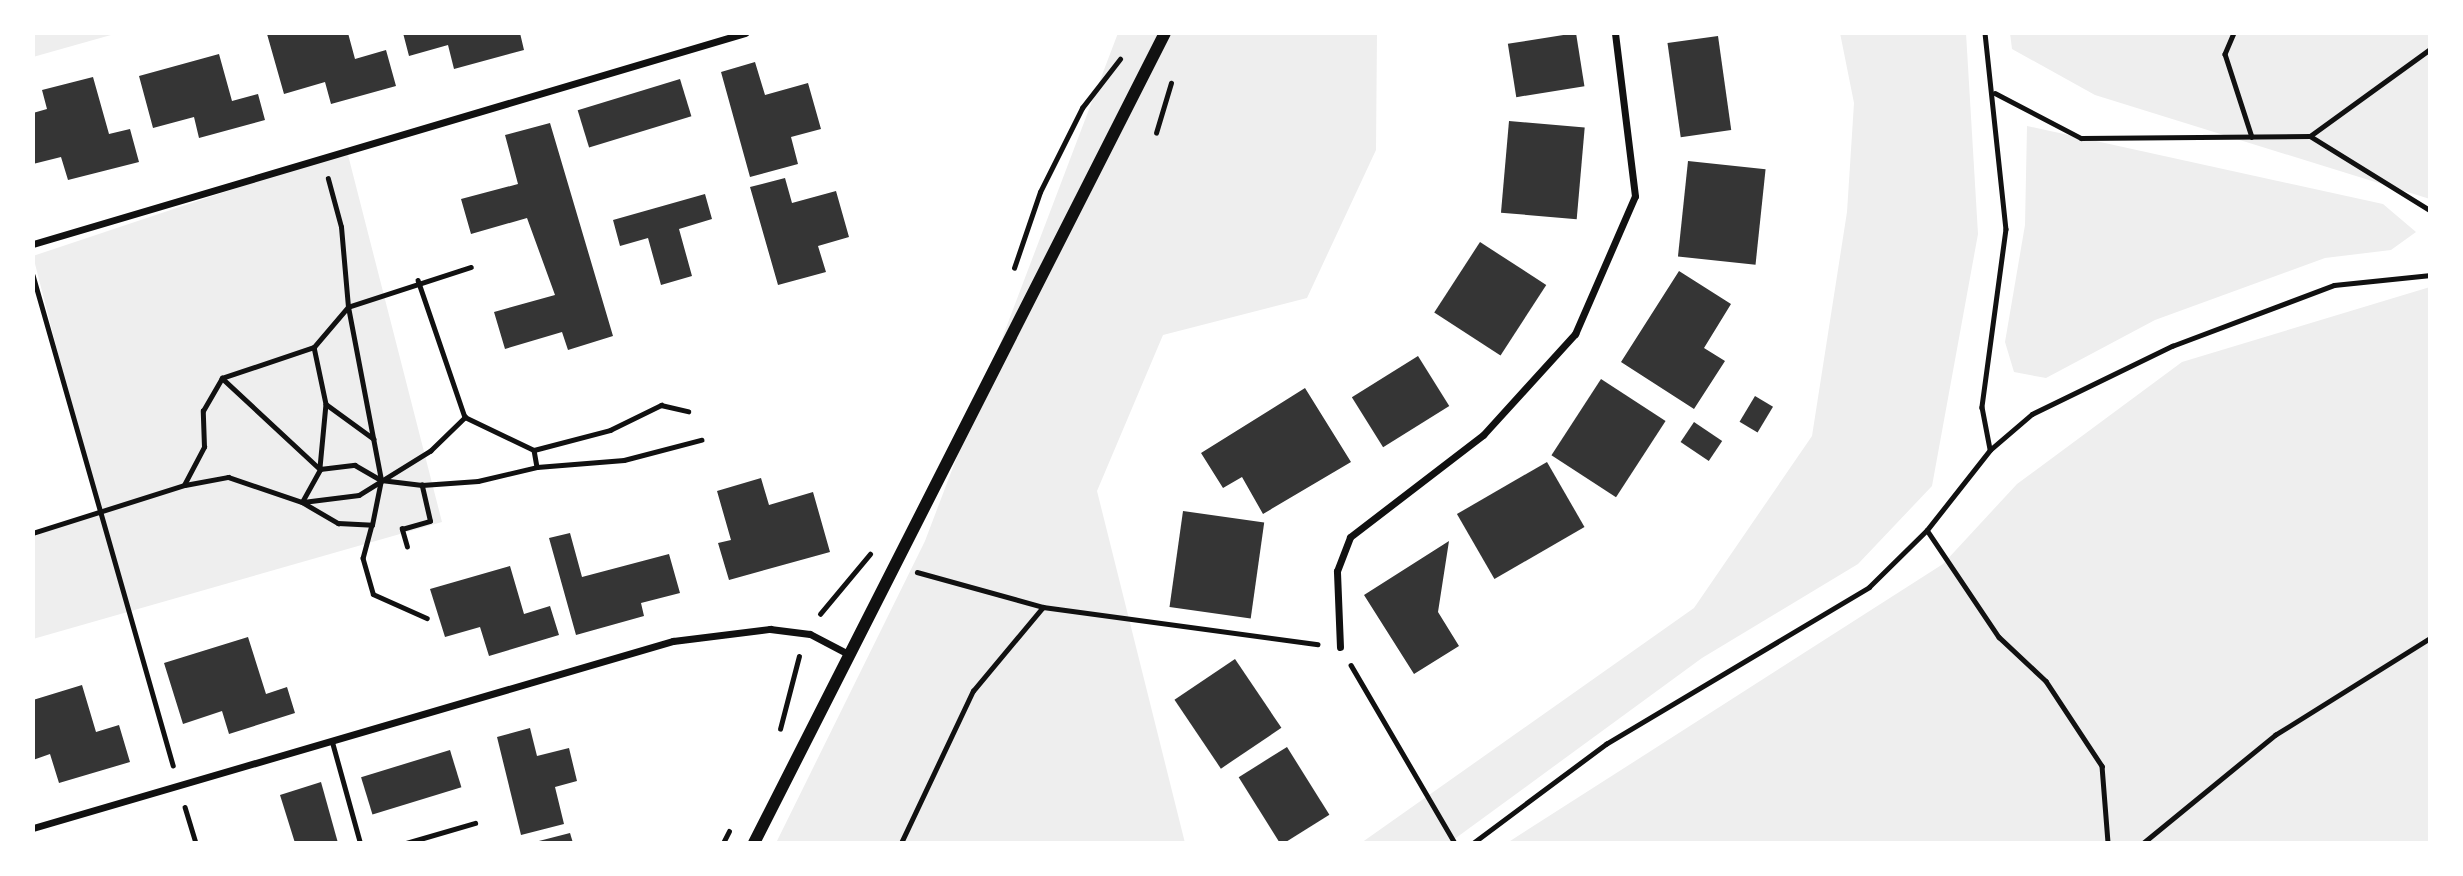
<!DOCTYPE html>
<style>
body{margin:0}
#map{position:relative;width:2463px;height:876px;overflow:hidden;background:#fff;font-family:Rubik,sans-serif}
div>[style]{position:absolute}
.green>*{inset:0;background:#eee}
.building>*{inset:0;background:#353535;transform-origin:0 0}
.path>*{height:4.5px;margin:-2.25px;padding:0 2.25px;transform-origin:2.25px;border-radius:2.25px;background:#111}
.service>*{height:5px;margin:-2.5px;padding:0 2.5px;transform-origin:2.5px;border-radius:2.5px;background:#111}
.minor>*{height:7px;margin:-3.5px;padding:0 3.5px;transform-origin:3.5px;border-radius:3.5px;background:#111}
.tertiary>*{height:12px;margin:-6px;padding:0 6px;transform-origin:6px;border-radius:6px;background:#111}
span{translate:-50% -50%;white-space:nowrap;text-align:center;line-height:1.15;-webkit-text-stroke:5px #fff;paint-order:stroke}
.frame{position:absolute;inset:0;border:35px solid #fff;pointer-events:none}
</style>
<div id="map">
<div class="green">
<div style="clip-path:polygon(33px 33px,118px 33px,33px 57px)"></div>
<div style="clip-path:polygon(1118px 33px,1377px 33px,1376px 150px,1307px 298px,1163px 335px,1097px 491px,1185px 843px,776px 843px,925px 541px)"></div>
<div style="clip-path:polygon(1840px 33px,1966px 33px,1978px 234px,1932px 486px,1858px 564px,1702px 658px,1449px 843px,1361px 843px,1694px 608px,1812px 436px,1847px 212px,1854px 103px)"></div>
<div style="clip-path:polygon(2010px 33px,2430px 33px,2430px 199px,2095px 95px,2012px 49px)"></div>
<div style="clip-path:polygon(2027px 126px,2383px 204px,2416px 232px,2391px 250px,2325px 258px,2155px 320px,2046px 378px,2014px 372px,2005px 342px,2025px 225px)"></div>
<div style="clip-path:polygon(347px 151px,442px 522px,33px 639px,33px 533px,99px 514px,33px 256px)"></div>
<div style="clip-path:polygon(2430px 287px,2430px 843px,1507px 843px,1943px 564px,2017px 484px,2182px 362px)"></div>
</div>
<div class="building">
<div style="clip-path:polygon(348px 33px,355px 59px,386px 50px,396px 86px,331px 104px,325px 82px,284px 94px,267px 34px)"></div>
<div style="clip-path:polygon(403px 33px,520px 33px,524px 50px,454px 69px,448px 45px,409px 56px)"></div>
<div style="left:1576px;top:33px;width:54px;height:69px;rotate:81deg"></div>
<div style="left:1718px;top:36px;width:95px;height:51px;rotate:82deg"></div>
<div style="clip-path:polygon(219px 54px,232px 101px,258px 94px,265px 120px,199px 138px,194px 117px,153px 128px,139px 76px)"></div>
<div style="clip-path:polygon(755px 62px,765px 95px,808px 83px,821px 129px,791px 137px,798px 164px,750px 177px,721px 72px)"></div>
<div style="clip-path:polygon(93px 77px,109px 134px,130px 129px,139px 162px,68px 180px,61px 157px,33px 164px,33px 113px,47px 109px,42px 90px)"></div>
<div style="left:680px;top:79px;width:39px;height:107px;rotate:73deg"></div>
<div style="left:1509px;top:121px;width:76px;height:92px;rotate:5deg"></div>
<div style="clip-path:polygon(550px 123px,613px 336px,568px 350px,562px 332px,505px 349px,494px 312px,555px 295px,527px 218px,471px 234px,461px 199px,518px 184px,505px 135px)"></div>
<div style="left:1688px;top:161px;width:78px;height:96px;rotate:6deg"></div>
<div style="clip-path:polygon(785px 178px,792px 203px,836px 191px,849px 237px,818px 246px,826px 272px,778px 285px,750px 187px)"></div>
<div style="clip-path:polygon(705px 194px,712px 219px,679px 229px,692px 276px,661px 285px,648px 238px,620px 246px,613px 220px)"></div>
<div style="left:1480px;top:242px;width:79px;height:84px;rotate:33deg"></div>
<div style="clip-path:polygon(1679px 271px,1731px 304px,1704px 348px,1725px 361px,1694px 409px,1621px 362px)"></div>
<div style="left:1418px;top:356px;width:59px;height:78px;rotate:58deg"></div>
<div style="left:1601px;top:379px;width:77px;height:91px;rotate:33deg"></div>
<div style="clip-path:polygon(1305px 388px,1351px 462px,1263px 514px,1242px 477px,1223px 488px,1201px 453px)"></div>
<div style="left:1755px;top:396px;width:21px;height:30px;rotate:31deg"></div>
<div style="left:1694px;top:422px;width:34px;height:24px;rotate:34deg"></div>
<div style="left:1547px;top:462px;width:75px;height:104px;rotate:60deg"></div>
<div style="clip-path:polygon(761px 478px,769px 505px,813px 492px,830px 552px,729px 580px,718px 543px,731px 540px,717px 491px)"></div>
<div style="left:1183px;top:511px;width:82px;height:97px;rotate:8deg"></div>
<div style="clip-path:polygon(570px 533px,582px 577px,669px 554px,680px 593px,641px 603px,644px 616px,576px 635px,549px 538px)"></div>
<div style="clip-path:polygon(1449px 541px,1438px 612px,1459px 646px,1414px 674px,1364px 595px)"></div>
<div style="clip-path:polygon(510px 566px,524px 614px,550px 606px,559px 635px,489px 656px,480px 627px,445px 637px,430px 589px)"></div>
<div style="clip-path:polygon(248px 637px,266px 694px,287px 687px,295px 713px,229px 734px,222px 711px,183px 724px,164px 663px)"></div>
<div style="left:1235px;top:659px;width:83px;height:73px;rotate:56deg"></div>
<div style="clip-path:polygon(82px 685px,96px 732px,119px 725px,130px 762px,59px 783px,50px 754px,33px 760px,33px 700px)"></div>
<div style="clip-path:polygon(530px 728px,537px 756px,569px 748px,577px 781px,555px 787px,564px 824px,521px 835px,497px 737px)"></div>
<div style="left:1287px;top:747px;width:80px;height:57px;rotate:58deg"></div>
<div style="left:450px;top:750px;width:39px;height:93px;rotate:73deg"></div>
<div style="clip-path:polygon(321px 782px,338px 843px,295px 843px,280px 795px)"></div>
<div style="clip-path:polygon(570px 833px,573px 843px,535px 843px,535px 842px)"></div>
</div>
<div class="path">
<div style="left:1985px;top:33px;width:197px;rotate:83.9deg"></div>
<div style="left:2006px;top:229px;width:180px;rotate:97.7deg"></div>
<div style="left:1982px;top:407px;width:43px;rotate:79.2deg"></div>
<div style="left:2234px;top:33px;width:23px;rotate:113deg"></div>
<div style="left:2225px;top:54px;width:87px;rotate:72deg"></div>
<div style="left:1995px;top:93px;width:97px;rotate:27.6deg"></div>
<div style="left:2081px;top:138px;width:229px;rotate:-0.5deg"></div>
<div style="left:2310px;top:136px;width:141px;rotate:31.7deg"></div>
<div style="left:1156px;top:133px;width:52px;rotate:-73.3deg"></div>
<div style="left:2310px;top:136px;width:148px;rotate:-35.9deg"></div>
<div style="left:1014px;top:268px;width:80px;rotate:-71.1deg"></div>
<div style="left:1040px;top:192px;width:94px;rotate:-63.4deg"></div>
<div style="left:1082px;top:108px;width:62px;rotate:-52.2deg"></div>
<div style="left:33px;top:275px;width:510px;rotate:74.05deg"></div>
<div style="left:418px;top:280px;width:145px;rotate:71.1deg"></div>
<div style="left:314px;top:347px;width:58px;rotate:78.1deg"></div>
<div style="left:326px;top:404px;width:64px;rotate:95.4deg"></div>
<div style="left:222px;top:378px;width:134px;rotate:42.9deg"></div>
<div style="left:326px;top:404px;width:59px;rotate:36.1deg"></div>
<div style="left:465px;top:417px;width:76px;rotate:25.6deg"></div>
<div style="left:534px;top:450px;width:17px;rotate:80deg"></div>
<div style="left:534px;top:450px;width:79px;rotate:-14.7deg"></div>
<div style="left:610px;top:430px;width:57px;rotate:-26.1deg"></div>
<div style="left:661px;top:405px;width:28px;rotate:13deg"></div>
<div style="left:185px;top:485px;width:44px;rotate:-10.5deg"></div>
<div style="left:228px;top:477px;width:78px;rotate:18.7deg"></div>
<div style="left:302px;top:502px;width:42px;rotate:30.3deg"></div>
<div style="left:338px;top:523px;width:34px;rotate:3deg"></div>
<div style="left:372px;top:525px;width:46px;rotate:-78.7deg"></div>
<div style="left:381px;top:480px;width:176px;rotate:-100.8deg"></div>
<div style="left:348px;top:307px;width:129px;rotate:-18deg"></div>
<div style="left:302px;top:502px;width:38px;rotate:-61deg"></div>
<div style="left:320px;top:469px;width:35px;rotate:-7deg"></div>
<div style="left:355px;top:465px;width:30px;rotate:30deg"></div>
<div style="left:381px;top:480px;width:41px;rotate:7deg"></div>
<div style="left:422px;top:485px;width:56px;rotate:-4.1deg"></div>
<div style="left:478px;top:481px;width:61px;rotate:-13.3deg"></div>
<div style="left:537px;top:467px;width:87px;rotate:-4.6deg"></div>
<div style="left:624px;top:460px;width:80px;rotate:-14.6deg"></div>
<div style="left:303px;top:502px;width:56px;rotate:-7.1deg"></div>
<div style="left:359px;top:495px;width:84px;rotate:-31.8deg"></div>
<div style="left:430px;top:451px;width:49px;rotate:-44.2deg"></div>
<div style="left:372px;top:525px;width:34px;rotate:105deg"></div>
<div style="left:363px;top:558px;width:37px;rotate:74deg"></div>
<div style="left:373px;top:594px;width:59px;rotate:24deg"></div>
<div style="left:1927px;top:530px;width:129px;rotate:56.1deg"></div>
<div style="left:1999px;top:637px;width:64px;rotate:43.1deg"></div>
<div style="left:2046px;top:681px;width:102px;rotate:56.6deg"></div>
<div style="left:2102px;top:766px;width:77px;rotate:85.5deg"></div>
<div style="left:33px;top:533px;width:158px;rotate:-17.6deg"></div>
<div style="left:184px;top:485px;width:43px;rotate:-62.2deg"></div>
<div style="left:204px;top:447px;width:36px;rotate:-92deg"></div>
<div style="left:203px;top:411px;width:38px;rotate:-60deg"></div>
<div style="left:222px;top:378px;width:97px;rotate:-18.6deg"></div>
<div style="left:314px;top:347px;width:52px;rotate:-49.6deg"></div>
<div style="left:348px;top:307px;width:80px;rotate:-95deg"></div>
<div style="left:341px;top:227px;width:50px;rotate:-105.2deg"></div>
<div style="left:407px;top:547px;width:19px;rotate:-106deg"></div>
<div style="left:402px;top:529px;width:29px;rotate:-16deg"></div>
<div style="left:430px;top:521px;width:37px;rotate:-103deg"></div>
<div style="left:917px;top:572px;width:131px;rotate:15.5deg"></div>
<div style="left:1043px;top:607px;width:277px;rotate:7.7deg"></div>
<div style="left:820px;top:614px;width:78px;rotate:-50.2deg"></div>
<div style="left:1351px;top:665px;width:206px;rotate:59.7deg"></div>
<div style="left:780px;top:729px;width:75px;rotate:-75.4deg"></div>
<div style="left:185px;top:807px;width:38px;rotate:73deg"></div>
<div style="left:723px;top:843px;width:13px;rotate:-63deg"></div>
<div style="left:901px;top:843px;width:168px;rotate:-64.7deg"></div>
<div style="left:973px;top:691px;width:109px;rotate:-50.2deg"></div>
<div style="left:1473px;top:843px;width:166px;rotate:-36.7deg"></div>
<div style="left:1606px;top:744px;width:306px;rotate:-30.8deg"></div>
<div style="left:1869px;top:587px;width:81px;rotate:-44.5deg"></div>
<div style="left:1927px;top:530px;width:102px;rotate:-51.8deg"></div>
<div style="left:1990px;top:450px;width:55px;rotate:-40.6deg"></div>
<div style="left:2032px;top:414px;width:156px;rotate:-25.9deg"></div>
<div style="left:2172px;top:346px;width:173px;rotate:-20.6deg"></div>
<div style="left:2334px;top:285px;width:97px;rotate:-5.9deg"></div>
<div style="left:2143px;top:843px;width:171px;rotate:-39.3deg"></div>
<div style="left:2275px;top:735px;width:183px;rotate:-32deg"></div>
</div>
<div class="service">
<div style="left:332px;top:742px;width:105px;rotate:74.5deg"></div>
<div style="left:406px;top:843px;width:72px;rotate:-16.2deg"></div>
</div>
<div class="minor">
<div style="left:33px;top:244px;width:743px;rotate:-16.51deg"></div>
<div style="left:1340px;top:647px;width:76px;rotate:-92.3deg"></div>
<div style="left:1337px;top:571px;width:36px;rotate:-69deg"></div>
<div style="left:1350px;top:537px;width:168px;rotate:-37.5deg"></div>
<div style="left:1483px;top:435px;width:137px;rotate:-47.7deg"></div>
<div style="left:1575px;top:334px;width:150px;rotate:-66.5deg"></div>
<div style="left:1635px;top:196px;width:164px;rotate:-97deg"></div>
<div style="left:33px;top:828px;width:667px;rotate:-16.29deg"></div>
<div style="left:673px;top:641px;width:98px;rotate:-7.1deg"></div>
<div style="left:770px;top:629px;width:40px;rotate:7.1deg"></div>
<div style="left:810px;top:634px;width:45px;rotate:27.7deg"></div>
</div>
<div class="tertiary">
<div style="left:754px;top:843px;width:908px;rotate:-63.1deg"></div>
</div>
<div class="frame"></div>
</div>
